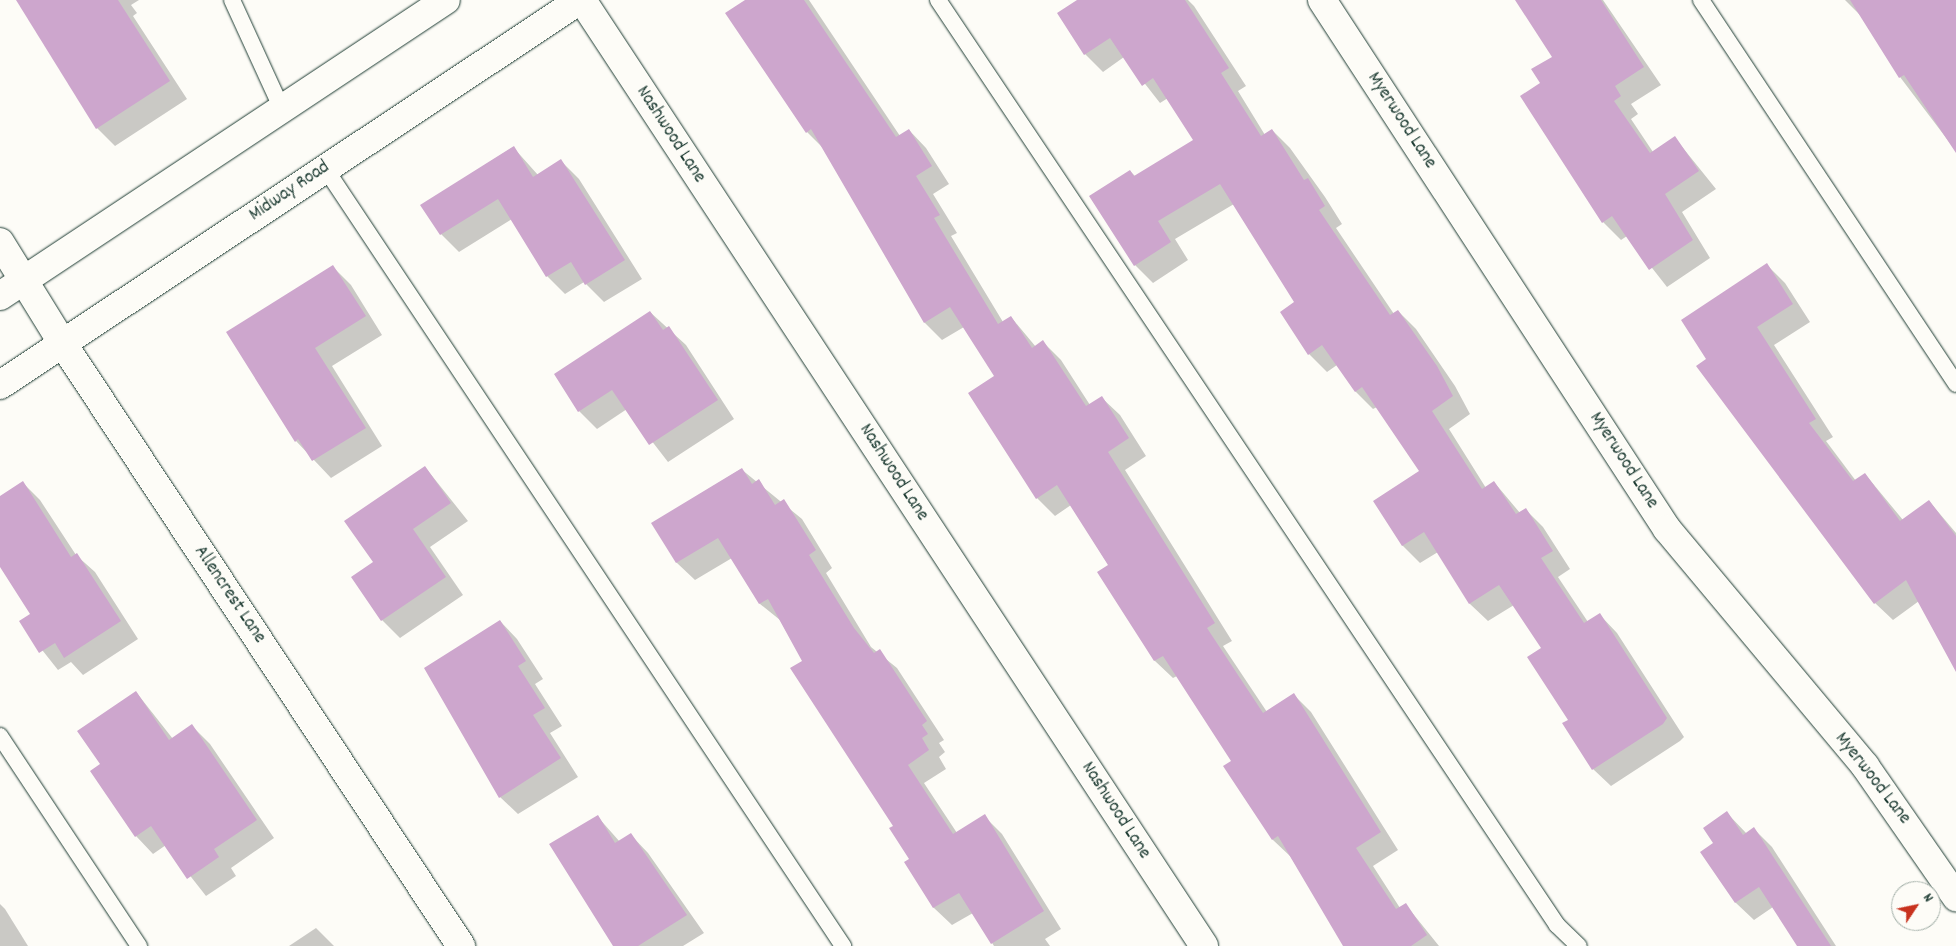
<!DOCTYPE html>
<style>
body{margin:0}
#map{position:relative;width:1956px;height:946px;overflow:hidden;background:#fdfcf7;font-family:Dekko,sans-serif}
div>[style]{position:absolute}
.shadow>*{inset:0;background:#0003}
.building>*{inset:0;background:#cda6cd}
.roads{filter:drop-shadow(0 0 1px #1f3d34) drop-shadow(0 0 1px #1f3d34)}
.service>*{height:16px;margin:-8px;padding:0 8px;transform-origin:8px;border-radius:8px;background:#fdfcf7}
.minor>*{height:28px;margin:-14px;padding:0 14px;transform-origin:14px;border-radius:14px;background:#fdfcf7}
.secondary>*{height:28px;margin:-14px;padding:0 14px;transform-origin:14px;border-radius:14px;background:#fdfcf7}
span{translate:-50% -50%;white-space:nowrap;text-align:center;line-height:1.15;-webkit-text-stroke:4.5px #fdfcf7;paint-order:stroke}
.street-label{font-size:19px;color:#1f3d34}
.north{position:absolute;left:1891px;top:881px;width:50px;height:50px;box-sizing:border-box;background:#fdfcf7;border:1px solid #a4b0a9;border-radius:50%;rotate:56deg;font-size:14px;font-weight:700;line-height:20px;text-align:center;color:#1f3d34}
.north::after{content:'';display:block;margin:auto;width:18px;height:22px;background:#c8321e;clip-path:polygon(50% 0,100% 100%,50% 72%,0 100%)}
</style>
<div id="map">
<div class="shadow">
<div style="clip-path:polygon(27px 0,139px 0,131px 5px,137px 13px,133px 16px,187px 99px,115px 146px,97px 128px)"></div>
<div style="clip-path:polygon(747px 0,809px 0,900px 136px,909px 130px,926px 148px,949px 184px,933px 194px,957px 233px,951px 236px,1003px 322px,1011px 317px,1036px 347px,1043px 342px,1061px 360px,1090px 405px,1102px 398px,1120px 415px,1146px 456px,1125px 470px,1232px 641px,1223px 646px,1267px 712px,1294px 695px,1311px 712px,1398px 850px,1373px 866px,1400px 908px,1406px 905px,1439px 946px,1345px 946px,1291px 857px,1273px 840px,1233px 762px,1177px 676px,1173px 678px,1155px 661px,1099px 572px,1109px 566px,1071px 505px,1055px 516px,1037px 498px,996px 377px,964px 327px,942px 340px,925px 323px,823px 148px,807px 132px)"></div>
<div style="clip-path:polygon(1079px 0,1188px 0,1194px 6px,1246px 86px,1238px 91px,1265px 135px,1272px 130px,1290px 148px,1325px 197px,1342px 224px,1336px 228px,1394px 314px,1398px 311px,1416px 329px,1455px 386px,1470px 414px,1449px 429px,1486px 488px,1494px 482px,1520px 513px,1526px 510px,1543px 527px,1570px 569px,1558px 577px,1588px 622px,1600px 615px,1617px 633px,1684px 737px,1680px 741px,1611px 786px,1593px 769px,1543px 648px,1514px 605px,1488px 621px,1470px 604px,1438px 552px,1420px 563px,1402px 545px,1420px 471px,1377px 407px,1373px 409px,1356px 392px,1337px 365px,1327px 372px,1309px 354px,1296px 303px,1234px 204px,1175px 239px,1188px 260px,1153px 283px,1135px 265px,1091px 196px,1130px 171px,1136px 177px,1195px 140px,1168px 98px,1160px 103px,1124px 57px,1103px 72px,1085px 54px)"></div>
<div style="clip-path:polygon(1517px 0,1603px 0,1661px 85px,1631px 104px,1638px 114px,1631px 119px,1653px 152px,1675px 138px,1716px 189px,1682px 212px,1710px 258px,1667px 287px,1627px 236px,1621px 240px,1603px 222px,1542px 84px,1554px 57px)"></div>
<div style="clip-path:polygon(1845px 0,1956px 0,1956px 151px,1900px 77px,1861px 16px)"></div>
<div style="clip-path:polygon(513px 147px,538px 175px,561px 161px,579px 179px,642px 279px,604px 302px,584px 282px,565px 294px,547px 276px,512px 219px,459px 252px,441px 234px,422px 205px)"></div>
<div style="clip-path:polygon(1767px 265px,1785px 283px,1810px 322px,1774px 345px,1833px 437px,1826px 441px,1856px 481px,1865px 474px,1903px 520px,1929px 501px,1956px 533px,1956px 665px,1919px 601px,1893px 620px,1875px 603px,1708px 360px)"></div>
<div style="clip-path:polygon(333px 267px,351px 285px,382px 335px,332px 366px,382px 446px,331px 478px,296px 441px,228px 333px)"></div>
<div style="clip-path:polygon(650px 312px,686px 345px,734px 419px,668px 462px,627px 409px,597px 429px,579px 411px)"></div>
<div style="clip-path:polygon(425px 467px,468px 521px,430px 547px,463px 595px,400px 638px,382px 620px,375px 562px)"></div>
<div style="clip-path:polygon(741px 469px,802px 519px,832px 568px,826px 573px,871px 647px,897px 668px,944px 740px,939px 743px,945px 752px,939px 757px,946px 769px,924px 783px,957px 833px,984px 816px,1002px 834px,1061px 929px,1045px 939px,1050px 946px,994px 946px,973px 913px,952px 925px,934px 908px,906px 862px,910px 860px,895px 826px,780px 620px,760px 604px,732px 558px,695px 580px,677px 563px,653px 523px)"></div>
<div style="clip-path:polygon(23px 483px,40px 500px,76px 555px,95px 572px,138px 639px,83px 675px,71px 662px,58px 670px,20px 622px,32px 614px,0 540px,0 497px)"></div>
<div style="clip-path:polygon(500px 621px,517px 639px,543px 679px,535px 684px,562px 726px,550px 733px,578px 777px,518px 814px,500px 797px)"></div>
<div style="clip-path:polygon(136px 692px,173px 739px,192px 726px,210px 744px,274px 838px,231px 868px,236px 876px,206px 896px,166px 845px,153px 854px,136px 836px,101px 765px)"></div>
<div style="clip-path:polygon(1727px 813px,1747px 834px,1754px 829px,1772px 847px,1836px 946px,1798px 946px,1773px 907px,1754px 920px,1736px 903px,1702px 852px,1715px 843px)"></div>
<div style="clip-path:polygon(597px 816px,620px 842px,631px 835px,648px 853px,704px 933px,683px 946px,615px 946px)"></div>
<div style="clip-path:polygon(0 904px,5px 909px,28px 946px,0 946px)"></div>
<div style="clip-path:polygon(316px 928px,334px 946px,289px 946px)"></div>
</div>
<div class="building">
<div style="clip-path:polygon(16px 0,118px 0,170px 81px,96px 129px)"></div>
<div style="clip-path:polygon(745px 0,804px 0,896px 137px,909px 129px,932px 166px,916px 176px,940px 215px,934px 218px,998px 324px,1011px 316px,1032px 348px,1043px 340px,1086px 406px,1102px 396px,1129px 438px,1108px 452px,1215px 623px,1207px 628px,1263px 713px,1294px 693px,1381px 832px,1356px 848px,1396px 909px,1406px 903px,1427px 935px,1411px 946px,1343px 946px,1278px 836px,1272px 840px,1223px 766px,1231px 761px,1163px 656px,1154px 661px,1097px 572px,1108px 565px,1057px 485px,1036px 499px,968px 393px,994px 376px,950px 307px,924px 323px,811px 129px,806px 133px,725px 13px)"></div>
<div style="clip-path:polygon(1077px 0,1185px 0,1229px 68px,1221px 73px,1261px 136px,1272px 129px,1304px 180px,1308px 178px,1325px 206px,1319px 210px,1390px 315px,1398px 310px,1437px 366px,1453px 396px,1432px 411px,1482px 489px,1494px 481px,1516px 514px,1526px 508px,1553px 551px,1541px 558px,1584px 623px,1600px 613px,1667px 718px,1663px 724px,1592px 770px,1562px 723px,1568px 720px,1527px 657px,1541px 648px,1499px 585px,1469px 604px,1424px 532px,1402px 546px,1373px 501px,1419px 471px,1362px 387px,1355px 392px,1322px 345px,1308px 355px,1280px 312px,1294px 302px,1220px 184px,1158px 221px,1171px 242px,1134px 266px,1089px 196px,1130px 170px,1134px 176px,1193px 140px,1153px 78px,1142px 86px,1110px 38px,1084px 55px,1057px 13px)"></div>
<div style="clip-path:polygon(1515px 0,1601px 0,1644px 67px,1615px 86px,1621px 96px,1614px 101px,1650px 153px,1675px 136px,1699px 171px,1665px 194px,1693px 240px,1649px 270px,1612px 216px,1602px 223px,1520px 96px,1540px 83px,1531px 69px,1552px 57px)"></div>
<div style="clip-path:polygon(1850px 0,1956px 0,1956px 153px,1904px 75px,1899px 78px)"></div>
<div style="clip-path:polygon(514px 146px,533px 177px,561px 159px,625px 260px,585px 285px,571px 262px,546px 277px,498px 199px,440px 235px,420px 205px)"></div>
<div style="clip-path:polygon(1767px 263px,1793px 304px,1757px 327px,1816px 419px,1809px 423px,1853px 481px,1865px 473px,1900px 521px,1929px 500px,1956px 536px,1956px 672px,1906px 580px,1874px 604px,1696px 366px,1706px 359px,1681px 320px)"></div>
<div style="clip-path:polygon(333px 265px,366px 316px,315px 348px,366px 428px,312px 461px,298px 439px,295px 442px,226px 332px)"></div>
<div style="clip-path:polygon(650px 311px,663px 330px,669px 326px,718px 400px,649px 445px,612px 390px,578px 412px,554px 374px)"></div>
<div style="clip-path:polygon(425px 466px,451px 503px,413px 529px,446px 577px,381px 621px,351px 577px,373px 562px,344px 521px)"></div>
<div style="clip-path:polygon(742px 468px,752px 484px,759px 479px,775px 505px,784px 499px,816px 550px,809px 555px,854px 628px,874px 653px,880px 649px,927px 721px,922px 725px,928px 734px,922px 738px,929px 750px,908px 765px,953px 834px,985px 814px,1044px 911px,991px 944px,959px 893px,933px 908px,904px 862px,909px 859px,889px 828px,893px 826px,790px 668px,802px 661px,768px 599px,759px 604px,718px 538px,676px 563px,651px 523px)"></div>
<div style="clip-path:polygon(23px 481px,71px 557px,77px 553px,121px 621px,64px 658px,55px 643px,39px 653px,19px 621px,30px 614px,0 567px,0 496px)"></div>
<div style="clip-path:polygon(500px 620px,526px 661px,518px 666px,545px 708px,533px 715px,561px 758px,499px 798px,424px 668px)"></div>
<div style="clip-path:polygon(136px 691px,169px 740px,192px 724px,257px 820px,214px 849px,219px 857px,187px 879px,151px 826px,135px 837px,90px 771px,100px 764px,77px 731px)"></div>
<div style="clip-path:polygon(1727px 811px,1743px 835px,1754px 827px,1831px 946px,1797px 946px,1759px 887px,1735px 903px,1700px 852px,1713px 843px,1703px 828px)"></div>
<div style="clip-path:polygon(598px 815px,615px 843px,631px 833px,687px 915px,638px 946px,613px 946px,549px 844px)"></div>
</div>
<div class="roads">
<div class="service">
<div style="left:232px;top:0;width:120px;rotate:65.4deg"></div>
<div style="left:938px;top:0;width:1113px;rotate:56.21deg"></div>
<div style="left:1557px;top:925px;width:30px;rotate:44deg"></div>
<div style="left:1701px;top:0;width:461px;rotate:56.4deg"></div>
<div style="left:325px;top:168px;width:935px;rotate:56.34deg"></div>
<div style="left:0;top:736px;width:252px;rotate:56.5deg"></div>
</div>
<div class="minor">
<div style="left:582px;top:0;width:1132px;rotate:56.67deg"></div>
<div style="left:1322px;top:0;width:632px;rotate:56.89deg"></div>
<div style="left:1667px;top:529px;width:309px;rotate:50.1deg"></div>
<div style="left:1865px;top:766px;width:160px;rotate:55.2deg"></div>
<div style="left:0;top:242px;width:120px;rotate:58.3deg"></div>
<div style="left:63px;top:344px;width:722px;rotate:56.53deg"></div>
</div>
<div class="secondary">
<div style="left:0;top:296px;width:535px;rotate:-33.57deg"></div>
<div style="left:0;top:385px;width:696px;rotate:-33.58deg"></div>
</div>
</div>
<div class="street-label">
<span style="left:1401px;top:121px;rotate:57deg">Myerwood Lane</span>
<span style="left:670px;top:135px;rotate:57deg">Nashwood Lane</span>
<span style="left:290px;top:192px;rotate:-34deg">Midway Road</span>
<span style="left:1623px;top:461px;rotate:57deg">Myerwood Lane</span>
<span style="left:893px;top:473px;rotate:57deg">Nashwood Lane</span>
<span style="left:229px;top:595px;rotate:56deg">Allencrest Lane</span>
<span style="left:1872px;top:779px;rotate:52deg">Myerwood Lane</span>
<span style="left:1115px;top:811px;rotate:57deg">Nashwood Lane</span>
</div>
<div class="north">N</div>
</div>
